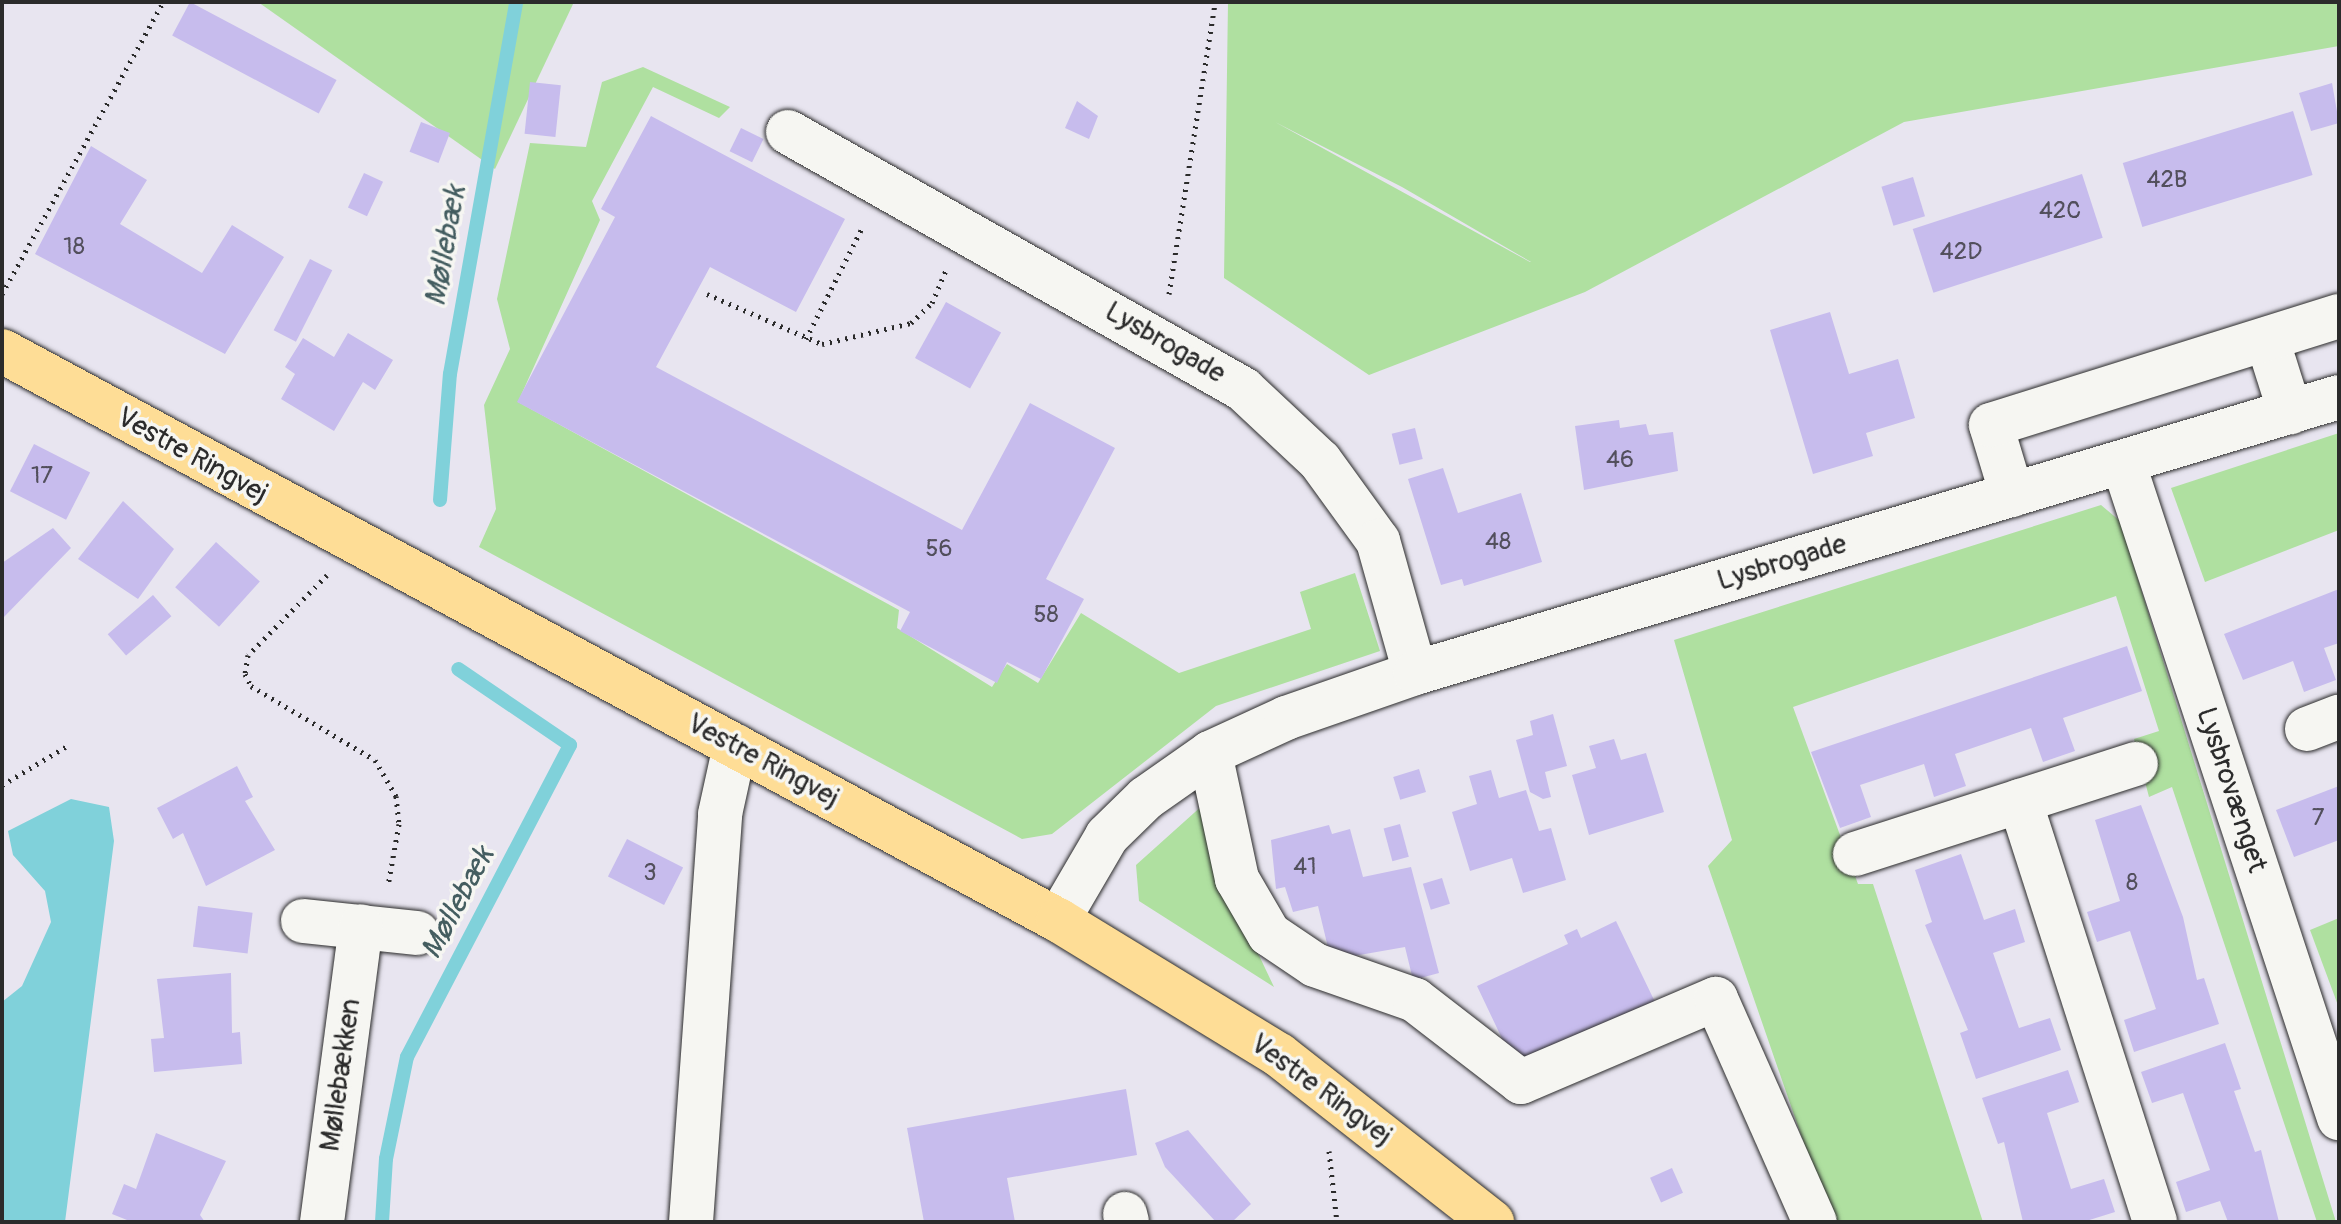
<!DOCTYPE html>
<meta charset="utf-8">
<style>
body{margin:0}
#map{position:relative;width:2341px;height:1224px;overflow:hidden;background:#e8e5f0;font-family:Pangolin,sans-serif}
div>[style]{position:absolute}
.green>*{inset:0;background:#afe0a0}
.water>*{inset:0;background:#80d1da}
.stream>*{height:14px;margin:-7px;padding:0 7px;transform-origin:7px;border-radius:7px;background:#80d1da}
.building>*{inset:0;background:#c7bced;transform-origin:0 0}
.path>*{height:5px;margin-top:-2.5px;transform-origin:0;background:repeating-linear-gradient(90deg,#2b2b2b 0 2px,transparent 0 8px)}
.roads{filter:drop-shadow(0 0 2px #2b2b2b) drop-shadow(0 0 2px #2b2b2b)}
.minor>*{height:44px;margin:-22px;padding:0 22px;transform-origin:22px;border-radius:22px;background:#f6f6f2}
.major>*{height:44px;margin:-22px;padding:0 22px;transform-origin:22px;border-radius:22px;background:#fedd96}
span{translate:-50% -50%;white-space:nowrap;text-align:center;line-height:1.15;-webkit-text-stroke:7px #f6f6f2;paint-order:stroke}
.number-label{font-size:24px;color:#524f5c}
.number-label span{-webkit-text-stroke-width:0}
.street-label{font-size:28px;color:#2b2b2b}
.water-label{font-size:30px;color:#445d60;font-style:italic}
.frame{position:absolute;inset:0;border:4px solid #2b2b2b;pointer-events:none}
</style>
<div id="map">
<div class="green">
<div style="clip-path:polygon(258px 2px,574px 2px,495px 169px)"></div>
<div style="clip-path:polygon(evenodd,1228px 2px,2339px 2px,2339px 46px,1904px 122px,1585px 292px,1369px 375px,1224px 278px,1228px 2px,1275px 122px,1402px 187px,1531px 262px,1530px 262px,1275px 122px)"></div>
<div style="clip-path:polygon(643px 67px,730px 107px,719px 118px,653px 87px,592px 201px,600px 220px,518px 402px,899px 610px,897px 628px,992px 687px,1007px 664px,1038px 683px,1081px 613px,1179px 673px,1311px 629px,1300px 592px,1355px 573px,1380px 651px,1216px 706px,1052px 834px,1022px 839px,479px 547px,496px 509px,484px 405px,510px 349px,497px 299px,530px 143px,586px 147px,602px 82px)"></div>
<div style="clip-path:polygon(2339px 433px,2339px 530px,2205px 582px,2171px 488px)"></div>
<div style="clip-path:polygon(2101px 505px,2120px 521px,2336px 1222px,2317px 1222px,2172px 787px,2149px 797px,2134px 739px,2159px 731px,2116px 596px,1793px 707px,1858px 884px,1873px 884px,1983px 1222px,1831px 1222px,1708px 866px,1732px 840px,1674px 640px)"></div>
<div style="clip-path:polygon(1204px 804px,1226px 886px,1274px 987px,1139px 901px,1136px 865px)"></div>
<div style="clip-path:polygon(2339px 918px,2339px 1008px,2310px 930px)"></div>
</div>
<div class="water">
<div style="clip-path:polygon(71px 799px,109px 807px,114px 841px,65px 1222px,2px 1222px,2px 1002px,22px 986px,51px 922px,45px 891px,13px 855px,8px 831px)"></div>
</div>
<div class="stream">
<div style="left:440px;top:500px;width:126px;rotate:-85.5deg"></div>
<div style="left:450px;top:374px;width:378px;rotate:-79.9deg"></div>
<div style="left:382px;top:1222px;width:63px;rotate:-86.4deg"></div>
<div style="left:386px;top:1159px;width:104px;rotate:-78.4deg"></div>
<div style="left:407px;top:1057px;width:352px;rotate:-62.4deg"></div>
<div style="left:570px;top:745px;width:135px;rotate:-145.8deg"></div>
</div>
<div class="building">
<div style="left:190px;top:2px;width:166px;height:38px;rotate:28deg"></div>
<div style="left:530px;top:82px;width:31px;height:52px;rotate:6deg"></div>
<div style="clip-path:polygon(2332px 83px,2339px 123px,2311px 131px,2299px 93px)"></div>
<div style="clip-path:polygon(1077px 101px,1098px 116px,1089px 139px,1065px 128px)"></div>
<div style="left:2293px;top:111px;width:67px;height:178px;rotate:73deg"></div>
<div style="clip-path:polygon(651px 116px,845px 219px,796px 312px,710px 267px,656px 367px,962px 530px,1030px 403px,1115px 448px,1046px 579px,1084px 599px,1041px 679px,1007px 662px,997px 683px,900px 631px,910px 612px,517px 402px,615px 217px,601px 209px)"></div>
<div style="left:421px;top:122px;width:31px;height:32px;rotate:21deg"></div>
<div style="left:741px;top:128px;width:25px;height:26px;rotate:26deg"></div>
<div style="clip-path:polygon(91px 146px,147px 180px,120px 224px,202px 273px,232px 225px,284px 257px,225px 354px,35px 254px)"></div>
<div style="left:364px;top:173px;width:21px;height:38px;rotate:25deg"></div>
<div style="left:2082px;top:174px;width:67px;height:178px;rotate:72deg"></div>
<div style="left:1913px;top:177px;width:41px;height:33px;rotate:73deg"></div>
<div style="left:310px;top:259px;width:25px;height:80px;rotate:27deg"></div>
<div style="left:946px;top:302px;width:63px;height:64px;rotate:29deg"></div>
<div style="clip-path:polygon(1830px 312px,1849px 374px,1898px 359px,1915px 418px,1866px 433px,1873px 456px,1813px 474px,1770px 330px)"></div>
<div style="clip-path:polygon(348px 333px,393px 360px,375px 390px,363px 382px,334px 431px,281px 399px,295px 374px,285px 367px,303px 338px,334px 357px)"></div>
<div style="clip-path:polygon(1619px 420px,1620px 428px,1646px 424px,1649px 435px,1673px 432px,1678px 471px,1584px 490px,1575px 426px)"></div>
<div style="left:1415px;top:428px;width:32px;height:24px;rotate:76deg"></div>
<div style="left:34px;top:444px;width:63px;height:53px;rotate:27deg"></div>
<div style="clip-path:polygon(1443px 468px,1458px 513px,1521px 493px,1542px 562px,1464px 586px,1462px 579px,1441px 585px,1408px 479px)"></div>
<div style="clip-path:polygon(123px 501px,174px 549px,138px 599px,78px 559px)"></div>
<div style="clip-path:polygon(53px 528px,71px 548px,2px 619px,2px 563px)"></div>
<div style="left:216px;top:542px;width:59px;height:61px;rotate:42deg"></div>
<div style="clip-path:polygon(2339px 589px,2339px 643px,2324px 648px,2336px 680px,2304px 692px,2293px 661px,2243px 680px,2224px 634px)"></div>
<div style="left:153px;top:595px;width:28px;height:60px;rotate:49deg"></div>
<div style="clip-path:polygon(2127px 646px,2142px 691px,2063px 718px,2075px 751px,2043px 762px,2031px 728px,1955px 754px,1966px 786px,1934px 797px,1924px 764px,1860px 785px,1871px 817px,1840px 828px,1811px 752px)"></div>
<div style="clip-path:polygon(1553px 714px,1567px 766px,1545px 772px,1551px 797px,1543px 799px,1530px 792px,1516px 740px,1533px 735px,1530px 721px)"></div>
<div style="clip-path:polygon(1614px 739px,1621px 760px,1646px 753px,1664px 812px,1589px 835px,1572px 775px,1596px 768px,1589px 746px)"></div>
<div style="clip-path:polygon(237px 766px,253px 797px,245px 801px,275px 850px,206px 886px,183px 833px,173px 839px,157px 808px)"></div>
<div style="left:1419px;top:769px;width:24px;height:27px;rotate:73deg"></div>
<div style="clip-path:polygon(1491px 770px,1499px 798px,1526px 790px,1539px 831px,1551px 828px,1566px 880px,1523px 893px,1512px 858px,1470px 871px,1452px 812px,1477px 804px,1469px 776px)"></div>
<div style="clip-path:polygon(2339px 786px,2339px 840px,2294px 857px,2276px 810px)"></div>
<div style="clip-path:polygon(2141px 805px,2183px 917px,2197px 980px,2204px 978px,2219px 1024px,2134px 1052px,2124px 1020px,2156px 1009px,2130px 931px,2097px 942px,2087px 912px,2120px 901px,2095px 820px)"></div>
<div style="left:1400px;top:824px;width:34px;height:17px;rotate:75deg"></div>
<div style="clip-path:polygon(1329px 825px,1332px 834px,1350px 829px,1363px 877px,1411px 867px,1439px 973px,1413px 980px,1405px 947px,1331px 960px,1318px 906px,1293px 912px,1285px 887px,1276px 889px,1271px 840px)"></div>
<div style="left:627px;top:839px;width:63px;height:42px;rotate:27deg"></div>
<div style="clip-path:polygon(1961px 854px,1984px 920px,2015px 909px,2025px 942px,1993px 953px,2019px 1028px,2050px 1018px,2061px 1050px,1976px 1079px,1960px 1033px,1968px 1030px,1925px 925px,1932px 922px,1915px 870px)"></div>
<div style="left:1442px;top:878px;width:27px;height:20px;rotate:73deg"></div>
<div style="left:198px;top:906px;width:55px;height:41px;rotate:7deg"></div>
<div style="clip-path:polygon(1616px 921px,1655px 1002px,1516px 1068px,1477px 986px,1568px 944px,1564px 935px,1577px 929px,1581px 938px)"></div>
<div style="clip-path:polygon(231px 973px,232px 1033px,240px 1032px,242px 1064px,154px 1072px,151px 1039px,164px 1038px,157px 979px)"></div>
<div style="clip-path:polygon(2225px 1043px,2241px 1089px,2234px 1091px,2255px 1152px,2261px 1150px,2279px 1222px,2228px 1222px,2220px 1201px,2186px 1212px,2176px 1182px,2210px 1170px,2183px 1093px,2152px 1103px,2141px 1072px)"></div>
<div style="clip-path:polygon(2068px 1070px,2079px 1102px,2047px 1113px,2071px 1189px,2104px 1179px,2115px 1212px,2083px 1222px,2023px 1222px,2004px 1142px,1998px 1144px,1982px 1098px)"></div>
<div style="clip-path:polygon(1126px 1089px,1137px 1155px,1007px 1178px,1015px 1222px,924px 1222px,907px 1128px)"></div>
<div style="clip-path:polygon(1188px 1130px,1251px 1204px,1232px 1222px,1216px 1222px,1165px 1167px,1155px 1143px)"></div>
<div style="clip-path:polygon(156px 1133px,226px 1161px,200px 1215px,205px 1222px,132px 1222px,112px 1214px,124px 1184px,136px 1189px)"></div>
<div style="left:1672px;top:1168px;width:27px;height:24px;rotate:66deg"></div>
</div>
<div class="path">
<div style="left:2px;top:294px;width:333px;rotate:-61.1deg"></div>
<div style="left:707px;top:294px;width:125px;rotate:23.5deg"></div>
<div style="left:822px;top:344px;width:91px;rotate:-13.3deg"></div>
<div style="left:911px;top:323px;width:29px;rotate:-44deg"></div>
<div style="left:932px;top:303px;width:36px;rotate:-67deg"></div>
<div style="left:1169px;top:294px;width:296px;rotate:-81deg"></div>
<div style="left:806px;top:339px;width:127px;rotate:-63.2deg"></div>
<div style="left:327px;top:575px;width:112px;rotate:134.6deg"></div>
<div style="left:248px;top:655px;width:19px;rotate:99deg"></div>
<div style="left:245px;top:674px;width:13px;rotate:63deg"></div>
<div style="left:251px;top:686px;width:144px;rotate:30.8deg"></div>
<div style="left:375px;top:760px;width:42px;rotate:59.7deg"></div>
<div style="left:396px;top:796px;width:28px;rotate:84deg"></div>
<div style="left:399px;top:824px;width:63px;rotate:100.1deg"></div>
<div style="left:2px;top:785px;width:76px;rotate:-31deg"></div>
<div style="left:1329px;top:1151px;width:71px;rotate:83.6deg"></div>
</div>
<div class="roads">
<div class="minor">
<div style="left:788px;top:132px;width:523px;rotate:29.46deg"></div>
<div style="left:1243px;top:389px;width:105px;rotate:43.1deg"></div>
<div style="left:1320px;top:461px;width:99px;rotate:54.1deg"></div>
<div style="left:1378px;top:541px;width:137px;rotate:74.3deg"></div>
<div style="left:2267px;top:339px;width:77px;rotate:72.5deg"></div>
<div style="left:2123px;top:462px;width:691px;rotate:71.77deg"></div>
<div style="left:2012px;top:495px;width:73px;rotate:-106.7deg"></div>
<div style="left:1991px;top:425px;width:365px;rotate:-17.4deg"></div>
<div style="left:2307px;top:729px;width:34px;rotate:-21deg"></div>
<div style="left:1210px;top:753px;width:129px;rotate:77.9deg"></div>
<div style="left:1237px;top:879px;width:64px;rotate:59.8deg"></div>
<div style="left:1269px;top:934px;width:55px;rotate:34deg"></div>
<div style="left:1315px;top:965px;width:106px;rotate:19.3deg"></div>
<div style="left:1415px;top:1000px;width:134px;rotate:37.7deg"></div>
<div style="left:1521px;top:1082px;width:212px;rotate:-23.1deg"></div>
<div style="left:1716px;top:999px;width:244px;rotate:66.1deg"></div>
<div style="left:2020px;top:801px;width:442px;rotate:72.2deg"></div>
<div style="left:1855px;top:854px;width:295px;rotate:-17.8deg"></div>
<div style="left:1058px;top:920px;width:97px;rotate:-59.7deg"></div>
<div style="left:1107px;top:836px;width:54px;rotate:-44.3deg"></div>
<div style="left:1146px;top:798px;width:78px;rotate:-35.1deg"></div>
<div style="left:1210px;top:753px;width:84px;rotate:-24.7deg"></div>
<div style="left:1286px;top:718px;width:137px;rotate:-19.2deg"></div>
<div style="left:1415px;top:673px;width:964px;rotate:-16.63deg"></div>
<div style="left:303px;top:921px;width:115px;rotate:6deg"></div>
<div style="left:1125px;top:1214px;width:8px;rotate:76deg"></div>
<div style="left:322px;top:1222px;width:298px;rotate:-82.5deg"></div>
<div style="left:691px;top:1222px;width:409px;rotate:-85.9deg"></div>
<div style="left:720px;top:814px;width:70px;rotate:-77.6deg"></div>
</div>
<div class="major">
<div style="left:2px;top:351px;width:1200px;rotate:28.32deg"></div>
<div style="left:1058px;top:920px;width:259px;rotate:31.4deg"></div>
<div style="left:1279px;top:1055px;width:271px;rotate:38.1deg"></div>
</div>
</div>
<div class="number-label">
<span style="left:2167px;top:180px">42B</span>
<span style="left:2060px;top:211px">42C</span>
<span style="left:74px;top:247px">18</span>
<span style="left:1961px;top:252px">42D</span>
<span style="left:1620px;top:460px">46</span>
<span style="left:42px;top:476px">17</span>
<span style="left:1498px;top:542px">48</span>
<span style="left:939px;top:549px">56</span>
<span style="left:1046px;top:615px">58</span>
<span style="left:2318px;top:818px">7</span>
<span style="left:1305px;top:867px">41</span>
<span style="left:650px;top:873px">3</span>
<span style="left:2132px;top:883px">8</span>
</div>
<div class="street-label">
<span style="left:1165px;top:343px;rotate:30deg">Lysbrogade</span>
<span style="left:192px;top:456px;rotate:29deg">Vestre Ringvej</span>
<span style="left:1782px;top:563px;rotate:-17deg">Lysbrogade</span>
<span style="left:763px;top:761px;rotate:28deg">Vestre Ringvej</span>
<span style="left:2231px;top:790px;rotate:72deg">Lysbrovænget</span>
<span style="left:341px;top:1075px;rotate:-82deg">Møllebækken</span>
<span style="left:1321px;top:1090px;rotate:36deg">Vestre Ringvej</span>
</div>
<div class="water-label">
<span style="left:446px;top:246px;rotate:-80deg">Møllebæk</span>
<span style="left:458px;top:903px;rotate:-62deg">Møllebæk</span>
</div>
<div class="frame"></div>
</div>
